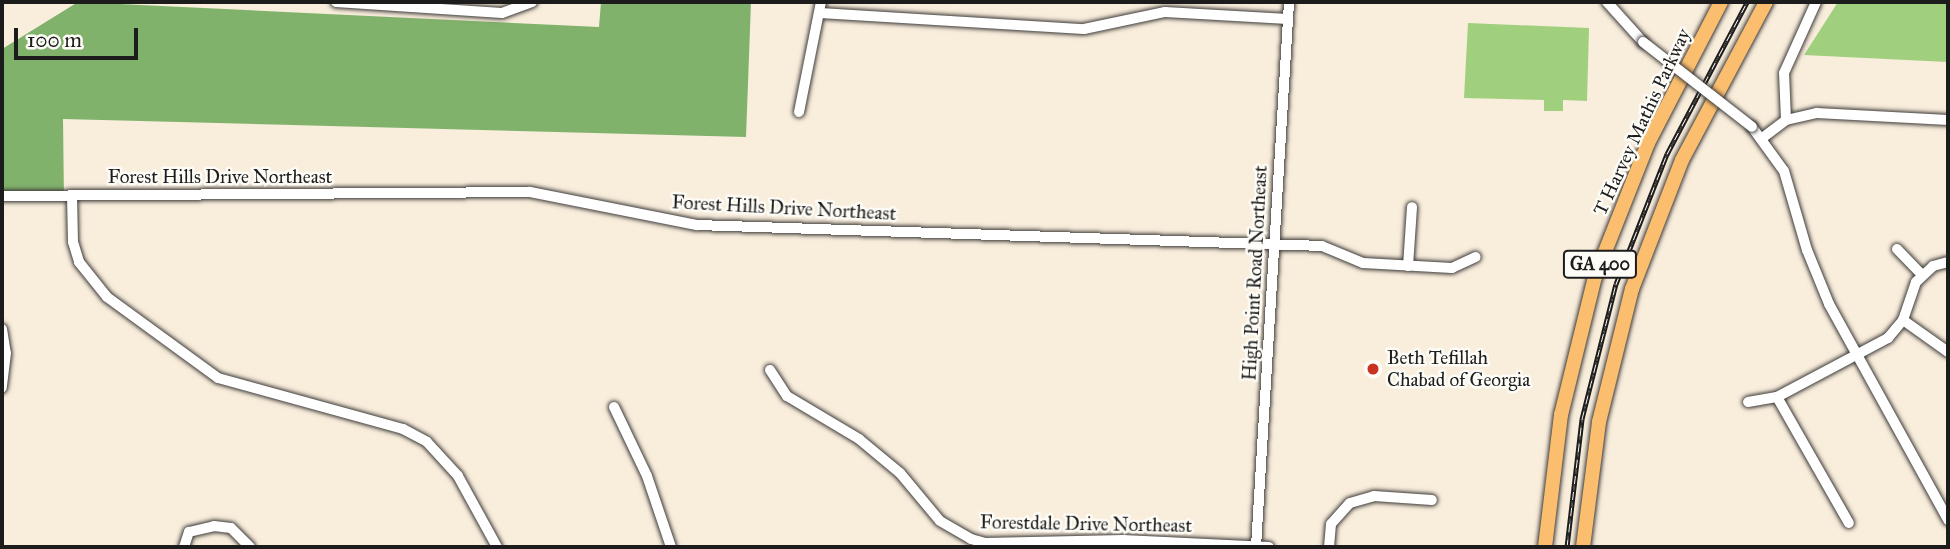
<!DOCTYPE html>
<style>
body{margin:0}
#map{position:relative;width:1950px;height:549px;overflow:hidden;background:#f9eddc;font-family:"IM FELL Great Primer",serif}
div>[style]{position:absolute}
.green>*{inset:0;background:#a0cf7d}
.forest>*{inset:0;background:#80b26c}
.roads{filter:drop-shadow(0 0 2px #3d3b39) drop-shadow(0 0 2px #3d3b39)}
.minor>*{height:10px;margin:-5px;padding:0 5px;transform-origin:5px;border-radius:5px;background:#fff}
.highway>*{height:14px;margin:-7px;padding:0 7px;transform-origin:7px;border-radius:7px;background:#fbbe6e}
.rail>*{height:5px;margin-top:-2.5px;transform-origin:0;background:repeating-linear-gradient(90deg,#fdfcf7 0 8px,#1c1c1c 0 16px);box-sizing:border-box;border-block:2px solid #1c1c1c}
.bridges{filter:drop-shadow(0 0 2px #3d3b39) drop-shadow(0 0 2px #3d3b39)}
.minor-bridge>*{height:10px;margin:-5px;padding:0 5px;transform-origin:5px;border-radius:5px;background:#fff}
.dots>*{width:19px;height:19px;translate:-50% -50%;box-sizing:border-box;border:4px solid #fdfcf7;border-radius:50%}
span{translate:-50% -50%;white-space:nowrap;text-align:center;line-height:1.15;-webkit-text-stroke:5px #fdfcf7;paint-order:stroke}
.shield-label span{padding:2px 5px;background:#fdfcf7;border:2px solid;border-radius:5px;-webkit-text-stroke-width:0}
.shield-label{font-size:18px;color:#1c1c1c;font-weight:700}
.street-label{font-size:19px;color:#1c1c1c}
.poi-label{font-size:19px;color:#1c1c1c}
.left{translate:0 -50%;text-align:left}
.frame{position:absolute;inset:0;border:4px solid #1c1c1c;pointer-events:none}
.scale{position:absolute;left:14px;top:28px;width:124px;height:32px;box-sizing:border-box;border:4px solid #1c1c1c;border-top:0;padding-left:9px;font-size:21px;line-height:24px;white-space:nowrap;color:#1c1c1c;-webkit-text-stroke:5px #fdfcf7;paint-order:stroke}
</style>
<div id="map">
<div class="green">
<div style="clip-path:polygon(1838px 2px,1948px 2px,1948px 62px,1804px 55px)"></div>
<div style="clip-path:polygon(1468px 23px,1589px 28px,1587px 101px,1563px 100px,1563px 111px,1544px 111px,1544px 100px,1464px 98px)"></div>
</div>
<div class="forest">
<div style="clip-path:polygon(78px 2px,599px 27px,601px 2px,751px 2px,746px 137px,63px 119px,64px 201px,2px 199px,2px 49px)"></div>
</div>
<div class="roads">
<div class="minor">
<div style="left:336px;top:2px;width:166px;rotate:3.8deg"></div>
<div style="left:502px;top:13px;width:32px;rotate:-20deg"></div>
<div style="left:1607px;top:2px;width:54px;rotate:48deg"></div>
<div style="left:820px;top:13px;width:264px;rotate:3.5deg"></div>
<div style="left:1084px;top:29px;width:83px;rotate:-11.9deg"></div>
<div style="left:1165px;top:12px;width:123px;rotate:3.3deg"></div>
<div style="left:799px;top:112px;width:112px;rotate:-78.7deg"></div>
<div style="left:1786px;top:120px;width:47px;rotate:-92.4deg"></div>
<div style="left:1784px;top:73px;width:78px;rotate:-65.7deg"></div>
<div style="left:1752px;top:127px;width:54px;rotate:54deg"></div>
<div style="left:1784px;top:171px;width:82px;rotate:73.8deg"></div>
<div style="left:1807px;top:250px;width:58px;rotate:67.8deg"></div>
<div style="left:1829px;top:304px;width:247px;rotate:61.1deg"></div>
<div style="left:1761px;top:139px;width:31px;rotate:-37deg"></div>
<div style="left:1786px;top:120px;width:32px;rotate:-13deg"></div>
<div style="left:1817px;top:113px;width:131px;rotate:3.1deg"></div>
<div style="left:72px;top:195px;width:47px;rotate:88.8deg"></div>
<div style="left:73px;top:242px;width:21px;rotate:73deg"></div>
<div style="left:79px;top:262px;width:45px;rotate:51.3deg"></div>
<div style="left:107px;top:297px;width:137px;rotate:36.1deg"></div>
<div style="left:218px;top:378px;width:192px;rotate:15.4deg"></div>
<div style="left:403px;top:429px;width:27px;rotate:28deg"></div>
<div style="left:427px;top:442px;width:46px;rotate:47.6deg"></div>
<div style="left:458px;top:476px;width:81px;rotate:61.2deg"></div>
<div style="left:2px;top:196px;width:528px;rotate:-0.43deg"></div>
<div style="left:530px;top:192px;width:170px;rotate:11.2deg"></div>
<div style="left:697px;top:225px;width:625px;rotate:1.92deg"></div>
<div style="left:1322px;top:246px;width:44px;rotate:22.5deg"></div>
<div style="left:1363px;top:263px;width:89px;rotate:3.2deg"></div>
<div style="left:1452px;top:268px;width:26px;rotate:-25deg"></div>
<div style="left:1897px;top:249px;width:36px;rotate:46deg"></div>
<div style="left:1408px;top:266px;width:59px;rotate:-86.1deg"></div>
<div style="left:1903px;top:320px;width:55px;rotate:35.4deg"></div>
<div style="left:2px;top:329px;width:24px;rotate:81deg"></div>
<div style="left:6px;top:353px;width:35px;rotate:97deg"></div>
<div style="left:770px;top:370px;width:31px;rotate:57deg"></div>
<div style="left:787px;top:396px;width:84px;rotate:30.8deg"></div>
<div style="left:859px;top:439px;width:53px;rotate:39.7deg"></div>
<div style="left:900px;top:473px;width:62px;rotate:50.2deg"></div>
<div style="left:940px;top:521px;width:36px;rotate:30deg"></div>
<div style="left:971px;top:539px;width:15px;rotate:16deg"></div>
<div style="left:985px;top:543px;width:138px;rotate:-1.2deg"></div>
<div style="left:1123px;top:540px;width:146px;rotate:2.7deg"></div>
<div style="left:1777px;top:397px;width:145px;rotate:60.3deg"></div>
<div style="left:1748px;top:402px;width:29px;rotate:-10deg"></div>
<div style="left:1777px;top:397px;width:126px;rotate:-28deg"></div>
<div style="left:1888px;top:338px;width:23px;rotate:-50deg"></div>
<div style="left:1903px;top:320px;width:40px;rotate:-71.1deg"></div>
<div style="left:1916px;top:282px;width:23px;rotate:-43deg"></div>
<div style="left:1933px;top:266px;width:16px;rotate:-15deg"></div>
<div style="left:614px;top:407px;width:76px;rotate:64.4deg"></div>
<div style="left:647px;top:476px;width:75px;rotate:71.3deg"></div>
<div style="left:184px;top:547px;width:16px;rotate:-72deg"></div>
<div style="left:189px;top:532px;width:26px;rotate:-13deg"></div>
<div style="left:214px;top:526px;width:17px;rotate:7deg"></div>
<div style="left:231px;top:528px;width:27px;rotate:45deg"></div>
<div style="left:1256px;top:547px;width:546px;rotate:-86.53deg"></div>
<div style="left:1329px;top:547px;width:23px;rotate:-85deg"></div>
<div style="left:1331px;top:524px;width:28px;rotate:-48deg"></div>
<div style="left:1350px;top:503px;width:25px;rotate:-16deg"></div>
<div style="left:1374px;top:496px;width:58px;rotate:3.9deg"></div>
</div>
<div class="highway">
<div style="left:1545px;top:547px;width:133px;rotate:-83.1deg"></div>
<div style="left:1561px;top:415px;width:142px;rotate:-76.2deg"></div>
<div style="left:1595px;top:277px;width:144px;rotate:-68.4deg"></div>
<div style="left:1648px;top:143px;width:159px;rotate:-62.6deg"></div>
<div style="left:1583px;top:547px;width:126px;rotate:-82.7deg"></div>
<div style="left:1599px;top:422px;width:137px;rotate:-76.1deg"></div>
<div style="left:1632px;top:289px;width:138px;rotate:-68.8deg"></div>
<div style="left:1682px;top:160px;width:179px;rotate:-62deg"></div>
</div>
</div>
<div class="rail">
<div style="left:1567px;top:547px;width:129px;rotate:-83.3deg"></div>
<div style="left:1582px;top:419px;width:139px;rotate:-75.9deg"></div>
<div style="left:1616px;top:284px;width:140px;rotate:-68.6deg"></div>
<div style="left:1667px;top:154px;width:172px;rotate:-62.2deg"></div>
</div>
<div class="bridges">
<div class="minor-bridge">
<div style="left:1643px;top:42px;width:138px;rotate:37.9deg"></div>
</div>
</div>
<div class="dots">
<div style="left:1373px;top:369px;background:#c8321e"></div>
</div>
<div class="shield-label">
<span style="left:1600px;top:264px">GA 400</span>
</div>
<div class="street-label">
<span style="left:1642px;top:122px;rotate:-65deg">T Harvey Mathis Parkway</span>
<span style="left:220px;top:177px">Forest Hills Drive Northeast</span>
<span style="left:784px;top:208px;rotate:3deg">Forest Hills Drive Northeast</span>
<span style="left:1255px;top:273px;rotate:-87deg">High Point Road Northeast</span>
<span style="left:1086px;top:524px;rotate:1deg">Forestdale Drive Northeast</span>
</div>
<div class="poi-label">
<span class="left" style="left:1387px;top:369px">Beth Tefillah<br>Chabad of Georgia</span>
</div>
<div class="frame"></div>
<div class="scale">100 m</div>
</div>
